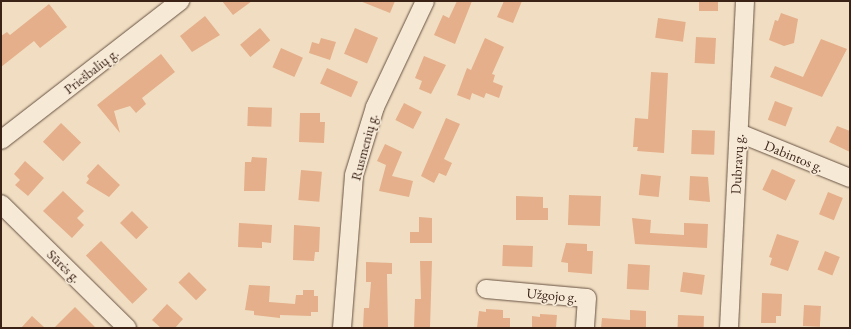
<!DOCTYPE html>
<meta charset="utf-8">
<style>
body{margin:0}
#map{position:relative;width:851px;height:329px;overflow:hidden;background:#f1dec2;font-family:"EB Garamond",serif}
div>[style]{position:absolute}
.building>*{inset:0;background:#e4af8a;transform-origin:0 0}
.roads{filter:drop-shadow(0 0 1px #685142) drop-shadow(0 0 1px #685142)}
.minor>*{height:18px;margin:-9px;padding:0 9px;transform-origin:9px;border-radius:9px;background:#f6ead7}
span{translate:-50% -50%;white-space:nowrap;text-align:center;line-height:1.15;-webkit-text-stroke:3.5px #f6ead7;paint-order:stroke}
.street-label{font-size:14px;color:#3b2217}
.frame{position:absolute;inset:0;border:2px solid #3b2217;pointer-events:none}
</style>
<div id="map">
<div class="building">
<div style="clip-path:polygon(222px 1px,252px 1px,233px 15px)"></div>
<div style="clip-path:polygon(360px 1px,395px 1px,390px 13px)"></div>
<div style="clip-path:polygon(457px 1px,472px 1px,455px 44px,434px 35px,443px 15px,449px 18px)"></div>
<div style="clip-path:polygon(504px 1px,522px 1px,513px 23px,497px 17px)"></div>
<div style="left:699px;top:1px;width:19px;height:10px"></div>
<div style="clip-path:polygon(49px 4px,67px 27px,40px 48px,34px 41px,1px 67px,1px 36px,7px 32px,10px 35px)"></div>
<div style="clip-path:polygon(781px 13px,798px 19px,794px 43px,784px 46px,769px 40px,775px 20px,778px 21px)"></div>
<div style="clip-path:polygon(205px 16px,220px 35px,192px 52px,180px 36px)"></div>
<div style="left:658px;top:18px;width:28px;height:20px;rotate:8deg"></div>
<div style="left:260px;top:28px;width:16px;height:26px;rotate:50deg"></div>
<div style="left:355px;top:28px;width:25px;height:28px;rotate:23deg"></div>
<div style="left:696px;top:37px;width:20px;height:26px;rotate:3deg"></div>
<div style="clip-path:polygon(321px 38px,336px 42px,330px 60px,309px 53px,312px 42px,319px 44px)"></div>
<div style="clip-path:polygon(485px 38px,504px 47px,492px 74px,495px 75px,493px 82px,503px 86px,499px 98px,486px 93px,484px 98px,472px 93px,470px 100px,457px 95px,467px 68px,471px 70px)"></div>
<div style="clip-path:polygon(821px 39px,847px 49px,822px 97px,770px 77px,775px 66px,803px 77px)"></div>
<div style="left:281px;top:48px;width:24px;height:21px;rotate:24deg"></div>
<div style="clip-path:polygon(161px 54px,175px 72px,142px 98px,146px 104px,136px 113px,130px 106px,114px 111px,120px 133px,97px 105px)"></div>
<div style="clip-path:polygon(424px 56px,446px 65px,431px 94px,419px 89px,422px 81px,415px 78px)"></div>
<div style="left:327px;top:68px;width:34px;height:17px;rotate:24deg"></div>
<div style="clip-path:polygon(651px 72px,668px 73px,664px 153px,637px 151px,638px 147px,633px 147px,635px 118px,648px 119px)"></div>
<div style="left:775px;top:101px;width:19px;height:20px;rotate:21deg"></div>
<div style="left:404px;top:103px;width:20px;height:19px;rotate:27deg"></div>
<div style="left:248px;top:107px;width:24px;height:19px;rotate:2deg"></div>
<div style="clip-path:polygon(300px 113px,320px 113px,320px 122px,325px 122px,324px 143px,299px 142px)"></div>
<div style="clip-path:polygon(446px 118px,460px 124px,444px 159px,452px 163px,446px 176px,439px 173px,434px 183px,421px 176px)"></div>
<div style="left:61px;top:123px;width:28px;height:26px;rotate:44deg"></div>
<div style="clip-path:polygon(837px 126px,850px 131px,850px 152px,829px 142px)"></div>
<div style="left:692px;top:130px;width:23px;height:24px;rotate:2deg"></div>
<div style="clip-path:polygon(385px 144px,402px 152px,392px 176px,413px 181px,409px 197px,379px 191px,386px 165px,377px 161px)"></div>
<div style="clip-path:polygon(252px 157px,267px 158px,265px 191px,244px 191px,245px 162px,251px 162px)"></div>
<div style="clip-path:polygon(25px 161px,44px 178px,28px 196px,15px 185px,20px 180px,14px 174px)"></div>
<div style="clip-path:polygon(98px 164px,120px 185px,109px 197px,86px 183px,89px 179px,87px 176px)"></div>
<div style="left:772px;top:169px;width:26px;height:23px;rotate:25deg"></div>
<div style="left:301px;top:170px;width:21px;height:30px;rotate:5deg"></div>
<div style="left:641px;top:174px;width:20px;height:21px;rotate:6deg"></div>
<div style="clip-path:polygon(690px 176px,708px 177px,710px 202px,689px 200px)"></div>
<div style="clip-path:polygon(63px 191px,84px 211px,77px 218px,84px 225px,72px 238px,43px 211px)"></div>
<div style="left:828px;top:192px;width:16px;height:24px;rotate:22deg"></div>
<div style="left:569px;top:195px;width:32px;height:30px;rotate:2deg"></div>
<div style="clip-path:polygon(516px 196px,543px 197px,543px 208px,548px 208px,548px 220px,516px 220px)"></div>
<div style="left:132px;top:211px;width:23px;height:17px;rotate:45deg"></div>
<div style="clip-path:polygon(419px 217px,432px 218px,432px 243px,410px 243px,410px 232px,419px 232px)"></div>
<div style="clip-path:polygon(632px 218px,651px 220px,650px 233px,684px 235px,684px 223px,708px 224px,707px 248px,635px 244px)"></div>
<div style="clip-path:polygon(239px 223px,272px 225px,271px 243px,262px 242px,262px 248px,238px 247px)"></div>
<div style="clip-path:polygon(294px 225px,320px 227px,319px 252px,315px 252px,314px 261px,293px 260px)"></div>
<div style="clip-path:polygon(777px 234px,799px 241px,788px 271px,770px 265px,772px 258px,769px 257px)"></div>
<div style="left:101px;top:241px;width:67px;height:21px;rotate:46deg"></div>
<div style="clip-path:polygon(566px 243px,587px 244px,587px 251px,593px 251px,592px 274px,568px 272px,568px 263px,561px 262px)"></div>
<div style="left:503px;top:245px;width:30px;height:21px;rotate:2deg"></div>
<div style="left:825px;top:251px;width:16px;height:20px;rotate:22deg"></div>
<div style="clip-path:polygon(420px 261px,432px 261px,430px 328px,414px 328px,415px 299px,421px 299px)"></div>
<div style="clip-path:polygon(366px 262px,392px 263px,392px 274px,387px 274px,388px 328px,363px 328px,364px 308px,369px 308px,371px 282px,366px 282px)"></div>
<div style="left:628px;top:264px;width:22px;height:25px;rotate:3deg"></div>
<div style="left:189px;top:272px;width:25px;height:15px;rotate:45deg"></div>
<div style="left:683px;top:272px;width:22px;height:20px;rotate:8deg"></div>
<div style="clip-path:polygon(249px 285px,270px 286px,269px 302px,295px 304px,296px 295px,303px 295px,303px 290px,314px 290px,314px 296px,318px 296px,318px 312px,311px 312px,311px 316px,280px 315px,280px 318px,254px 315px,254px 311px,245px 310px)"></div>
<div style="clip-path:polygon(762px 293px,782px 294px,781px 316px,776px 316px,776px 323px,761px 323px)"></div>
<div style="clip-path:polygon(167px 304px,183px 319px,175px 328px,161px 328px,152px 320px)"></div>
<div style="left:804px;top:305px;width:17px;height:21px;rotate:3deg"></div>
<div style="clip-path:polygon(75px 307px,96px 328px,54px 328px)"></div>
<div style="clip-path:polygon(486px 309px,503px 310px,503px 318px,510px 318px,510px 328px,477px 328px,479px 311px,486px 312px)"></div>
<div style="clip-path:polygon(630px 310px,646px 311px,646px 328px,601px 328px,602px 318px,630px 320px)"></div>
<div style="clip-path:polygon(540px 314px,557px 315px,556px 328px,532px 328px,532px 316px,540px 317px)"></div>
<div style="left:678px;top:315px;width:26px;height:13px;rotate:2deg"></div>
<div style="clip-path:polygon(32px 316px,45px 328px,21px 328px)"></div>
</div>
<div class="roads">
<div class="minor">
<div style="left:739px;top:133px;width:120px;rotate:22.1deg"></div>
<div style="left:1px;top:140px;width:227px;rotate:-37.8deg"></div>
<div style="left:1px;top:204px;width:177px;rotate:44.5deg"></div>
<div style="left:486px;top:289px;width:101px;rotate:5.1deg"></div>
<div style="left:587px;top:298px;width:30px;rotate:94deg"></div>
<div style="left:342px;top:328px;width:153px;rotate:-85.5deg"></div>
<div style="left:354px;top:175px;width:71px;rotate:-72.8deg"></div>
<div style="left:375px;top:107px;width:117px;rotate:-64.7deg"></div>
<div style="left:729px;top:328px;width:327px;rotate:-87.2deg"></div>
</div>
</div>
<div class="street-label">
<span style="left:91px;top:71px;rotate:-38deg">Priešbalių g.</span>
<span style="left:364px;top:147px;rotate:-75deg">Rusmenių g.</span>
<span style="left:794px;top:156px;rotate:22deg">Dabintos g.</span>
<span style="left:737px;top:164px;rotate:-87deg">Dubravų g.</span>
<span style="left:64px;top:266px;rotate:44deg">Sūrės g.</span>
<span style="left:552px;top:295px;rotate:5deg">Užgojo g.</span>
</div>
<div class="frame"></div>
</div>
